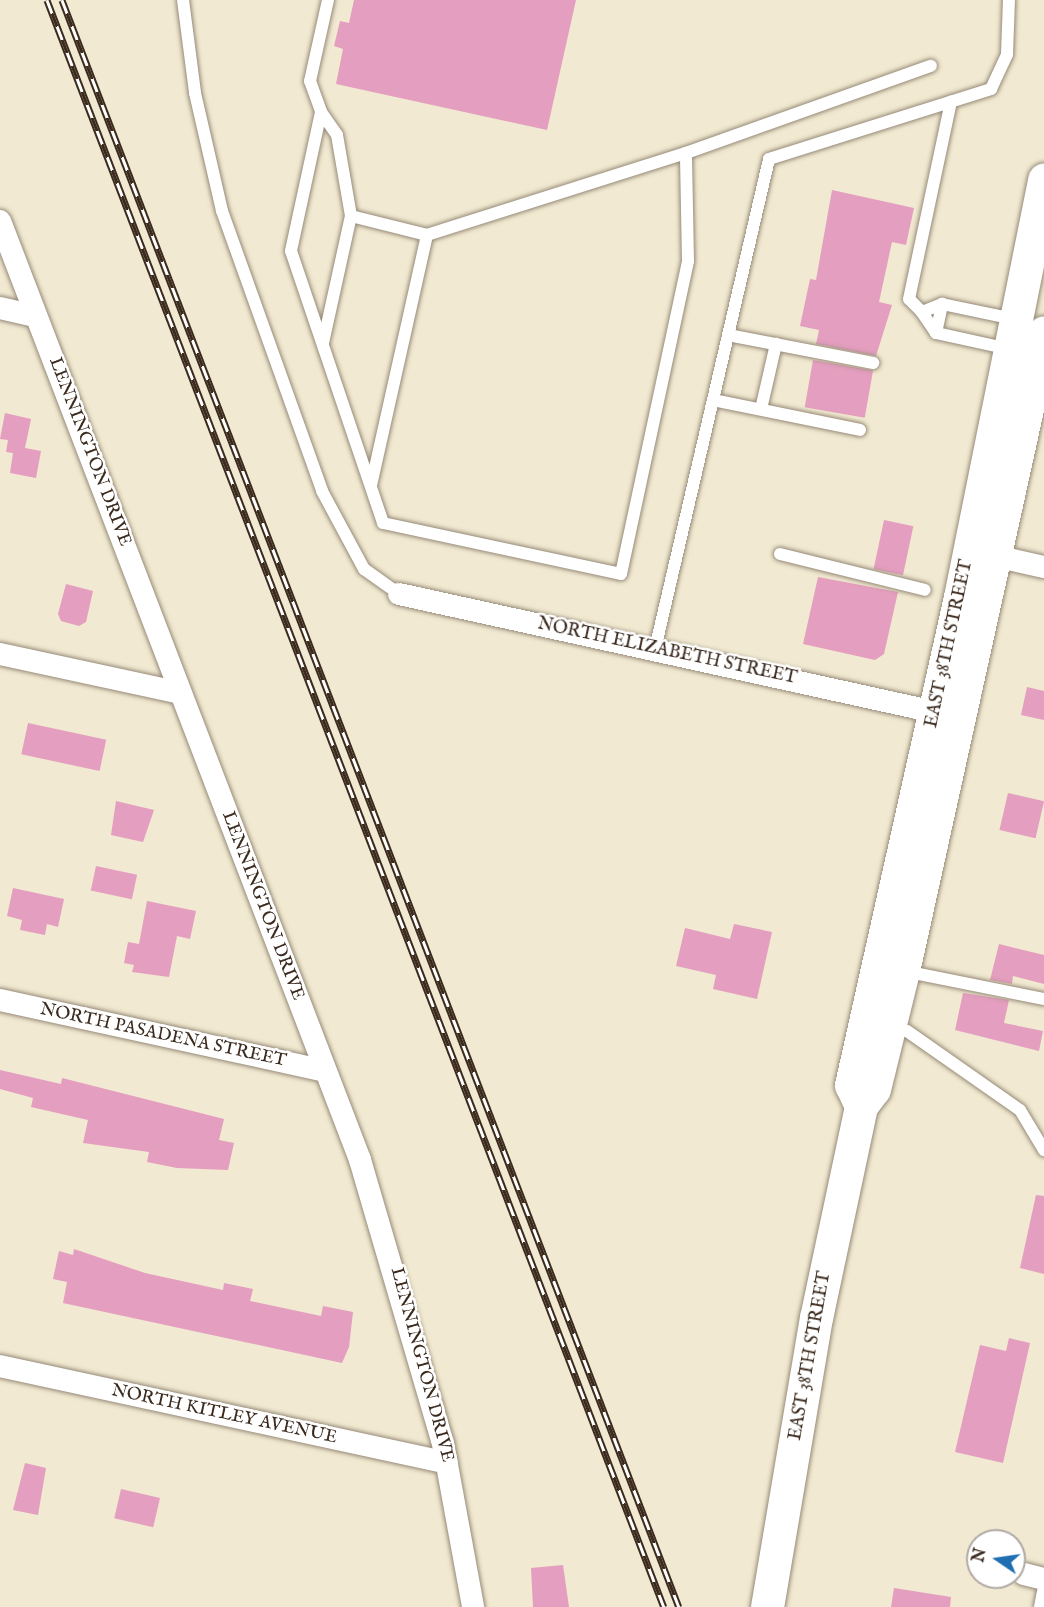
<!DOCTYPE html>
<style>
body{margin:0}
#map{position:relative;width:1044px;height:1607px;overflow:hidden;background:#f1e9d1;font-family:"IM FELL English",serif}
div>[style]{position:absolute}
.building>*{inset:0;background:#e49ebf;transform-origin:0 0}
.roads{filter:drop-shadow(0 0 2px #968a78) drop-shadow(0 0 2px #968a78)}
.lane>*{height:12px;margin:-6px;padding:0 6px;transform-origin:6px;border-radius:6px;background:#fff}
.street>*{height:22px;margin:-11px;padding:0 11px;transform-origin:11px;border-radius:11px;background:#fff}
.primary>*{height:33px;margin:-16.5px;padding:0 16.5px;transform-origin:16.5px;border-radius:16.5px;background:#fff}
.rail>*{height:7px;margin-top:-3.5px;transform-origin:0;background:repeating-linear-gradient(90deg,#fff 0 14px,#3b2a1e 0 28px);box-sizing:border-box;border-block:2px solid #3b2a1e}
span{translate:-50% -50%;white-space:nowrap;text-align:center;line-height:1.15;-webkit-text-stroke:5px #fff;paint-order:stroke}
.street-label{font-size:18px;color:#3b2a1e}
.north{position:absolute;left:966px;top:1529px;width:60px;height:60px;box-sizing:border-box;background:#fff;border:2px solid #b1aaa5;border-radius:50%;rotate:283deg;font-size:16px;font-weight:700;line-height:24px;text-align:center;color:#3b2a1e}
.north::after{content:'';display:block;margin:auto;width:21px;height:27px;background:#1f6fb2;clip-path:polygon(50% 0,100% 100%,50% 72%,0 100%)}
</style>
<div id="map">
<div class="building">
<div style="clip-path:polygon(354px 0,576px 0,547px 130px,336px 84px,343px 49px,334px 46px,340px 21px,349px 23px)"></div>
<div style="clip-path:polygon(832px 190px,914px 208px,906px 245px,892px 242px,879px 302px,892px 305px,876px 356px,816px 344px,819px 330px,800px 326px,810px 279px,816px 280px)"></div>
<div style="left:813px;top:360px;width:61px;height:48px;rotate:10deg"></div>
<div style="clip-path:polygon(5px 413px,31px 419px,25px 448px,41px 451px,36px 478px,10px 473px,13px 453px,6px 452px,8px 440px,0 439px)"></div>
<div style="left:884px;top:520px;width:30px;height:50px;rotate:12deg"></div>
<div style="clip-path:polygon(818px 577px,898px 592px,884px 654px,875px 660px,803px 644px)"></div>
<div style="clip-path:polygon(66px 584px,93px 591px,86px 622px,79px 626px,61px 621px,58px 614px)"></div>
<div style="clip-path:polygon(1027px 687px,1044px 691px,1044px 720px,1021px 715px)"></div>
<div style="left:28px;top:723px;width:80px;height:32px;rotate:12deg"></div>
<div style="left:1008px;top:793px;width:37px;height:38px;rotate:13deg"></div>
<div style="clip-path:polygon(116px 801px,154px 810px,143px 842px,111px 835px)"></div>
<div style="left:96px;top:866px;width:42px;height:25px;rotate:12deg"></div>
<div style="clip-path:polygon(13px 888px,64px 899px,58px 927px,47px 924px,45px 935px,20px 930px,22px 920px,7px 916px)"></div>
<div style="clip-path:polygon(147px 901px,196px 911px,190px 939px,177px 936px,169px 977px,132px 972px,134px 965px,124px 963px,128px 942px,139px 944px)"></div>
<div style="clip-path:polygon(734px 924px,772px 932px,757px 999px,713px 989px,716px 975px,676px 966px,685px 928px,730px 939px)"></div>
<div style="clip-path:polygon(999px 944px,1044px 955px,1044px 984px,1013px 976px,1012px 984px,990px 980px)"></div>
<div style="clip-path:polygon(963px 993px,1009px 1000px,1004px 1023px,1043px 1031px,1039px 1051px,955px 1030px)"></div>
<div style="clip-path:polygon(0 1070px,61px 1084px,62px 1078px,224px 1119px,219px 1140px,234px 1143px,228px 1170px,177px 1168px,147px 1162px,149px 1152px,83px 1143px,88px 1120px,31px 1107px,33px 1098px,0 1089px)"></div>
<div style="clip-path:polygon(1036px 1195px,1044px 1196px,1044px 1274px,1020px 1268px)"></div>
<div style="clip-path:polygon(74px 1249px,145px 1273px,223px 1290px,224px 1283px,253px 1289px,250px 1301px,321px 1316px,323px 1306px,353px 1312px,349px 1347px,342px 1363px,63px 1303px,67px 1282px,53px 1279px,59px 1251px,73px 1255px)"></div>
<div style="clip-path:polygon(1009px 1338px,1030px 1343px,1003px 1463px,955px 1452px,980px 1345px,1006px 1351px)"></div>
<div style="clip-path:polygon(25px 1463px,46px 1468px,38px 1515px,13px 1510px)"></div>
<div style="left:121px;top:1489px;width:40px;height:30px;rotate:13deg"></div>
<div style="clip-path:polygon(563px 1565px,569px 1607px,533px 1607px,531px 1568px)"></div>
<div style="clip-path:polygon(894px 1588px,951px 1597px,950px 1607px,891px 1607px)"></div>
</div>
<div class="roads">
<div class="lane">
<div style="left:183px;top:0;width:94px;rotate:82.6deg"></div>
<div style="left:195px;top:93px;width:121px;rotate:77.1deg"></div>
<div style="left:222px;top:211px;width:297px;rotate:70.3deg"></div>
<div style="left:322px;top:491px;width:89px;rotate:61.7deg"></div>
<div style="left:364px;top:569px;width:43px;rotate:35.5deg"></div>
<div style="left:328px;top:0;width:83px;rotate:102.5deg"></div>
<div style="left:310px;top:81px;width:33px;rotate:70deg"></div>
<div style="left:321px;top:112px;width:142px;rotate:102.2deg"></div>
<div style="left:291px;top:251px;width:287px;rotate:71.3deg"></div>
<div style="left:383px;top:523px;width:243px;rotate:12.1deg"></div>
<div style="left:621px;top:574px;width:320px;rotate:-77.9deg"></div>
<div style="left:688px;top:261px;width:108px;rotate:-91.1deg"></div>
<div style="left:686px;top:153px;width:260px;rotate:-19.6deg"></div>
<div style="left:321px;top:112px;width:28px;rotate:55deg"></div>
<div style="left:337px;top:135px;width:82px;rotate:80.2deg"></div>
<div style="left:351px;top:216px;width:78px;rotate:14deg"></div>
<div style="left:427px;top:235px;width:257px;rotate:102.6deg"></div>
<div style="left:427px;top:235px;width:272px;rotate:-17.6deg"></div>
<div style="left:922px;top:312px;width:18px;rotate:-135deg"></div>
<div style="left:909px;top:299px;width:202px;rotate:-78deg"></div>
<div style="left:936px;top:333px;width:25px;rotate:-124deg"></div>
<div style="left:922px;top:312px;width:22px;rotate:-22deg"></div>
<div style="left:728px;top:335px;width:148px;rotate:10.9deg"></div>
<div style="left:323px;top:343px;width:130px;rotate:-77.6deg"></div>
<div style="left:1009px;top:349px;width:75px;rotate:-167.6deg"></div>
<div style="left:936px;top:333px;width:30px;rotate:-78deg"></div>
<div style="left:942px;top:304px;width:74px;rotate:11.8deg"></div>
<div style="left:713px;top:400px;width:150px;rotate:11.5deg"></div>
<div style="left:761px;top:409px;width:67px;rotate:-77deg"></div>
<div style="left:780px;top:554px;width:149px;rotate:13.9deg"></div>
<div style="left:655px;top:649px;width:503px;rotate:-76.9deg"></div>
<div style="left:769px;top:159px;width:233px;rotate:-17.5deg"></div>
<div style="left:991px;top:89px;width:38px;rotate:-65deg"></div>
<div style="left:1007px;top:54px;width:54px;rotate:-87.9deg"></div>
<div style="left:904px;top:971px;width:143px;rotate:11.3deg"></div>
<div style="left:890px;top:1027px;width:17px;rotate:13deg"></div>
<div style="left:907px;top:1031px;width:138px;rotate:35deg"></div>
<div style="left:1020px;top:1110px;width:47px;rotate:59deg"></div>
<div style="left:1040px;top:1607px;width:20px;rotate:-79deg"></div>
</div>
<div class="street">
<div style="left:0;top:221px;width:1006px;rotate:69.02deg"></div>
<div style="left:360px;top:1160px;width:295px;rotate:73.7deg"></div>
<div style="left:443px;top:1443px;width:167px;rotate:79.6deg"></div>
<div style="left:0;top:308px;width:37px;rotate:13deg"></div>
<div style="left:995px;top:556px;width:50px;rotate:12.7deg"></div>
<div style="left:399px;top:594px;width:549px;rotate:12.42deg"></div>
<div style="left:0;top:654px;width:185px;rotate:12.2deg"></div>
<div style="left:0;top:1000px;width:333px;rotate:12.3deg"></div>
<div style="left:0;top:1366px;width:457px;rotate:12.2deg"></div>
<div style="left:1024px;top:1574px;width:21px;rotate:14deg"></div>
</div>
<div class="primary">
<div style="left:861px;top:1106px;width:23px;rotate:-115deg"></div>
<div style="left:851px;top:1085px;width:500px;rotate:-77.41deg"></div>
<div style="left:960px;top:597px;width:426px;rotate:-78.6deg"></div>
<div style="left:767px;top:1607px;width:293px;rotate:-80.4deg"></div>
<div style="left:816px;top:1318px;width:217px;rotate:-78deg"></div>
<div style="left:861px;top:1106px;width:21px;rotate:-53deg"></div>
<div style="left:874px;top:1089px;width:122px;rotate:-76.2deg"></div>
<div style="left:903px;top:971px;width:654px;rotate:-77.56deg"></div>
</div>
</div>
<div class="rail">
<div style="left:47px;top:0;width:1721px;rotate:69deg"></div>
<div style="left:62px;top:0;width:1721px;rotate:69deg"></div>
</div>
<div class="street-label">
<span style="left:89px;top:452px;rotate:69deg">LENNINGTON DRIVE</span>
<span style="left:950px;top:644px;rotate:-78deg">EAST 38TH STREET</span>
<span style="left:667px;top:652px;rotate:12deg">NORTH ELIZABETH STREET</span>
<span style="left:262px;top:906px;rotate:69deg">LENNINGTON DRIVE</span>
<span style="left:163px;top:1036px;rotate:12deg">NORTH PASADENA STREET</span>
<span style="left:811px;top:1356px;rotate:-80deg">EAST 38TH STREET</span>
<span style="left:421px;top:1365px;rotate:75deg">LENNINGTON DRIVE</span>
<span style="left:224px;top:1415px;rotate:12deg">NORTH KITLEY AVENUE</span>
</div>
<div class="north">N</div>
</div>
